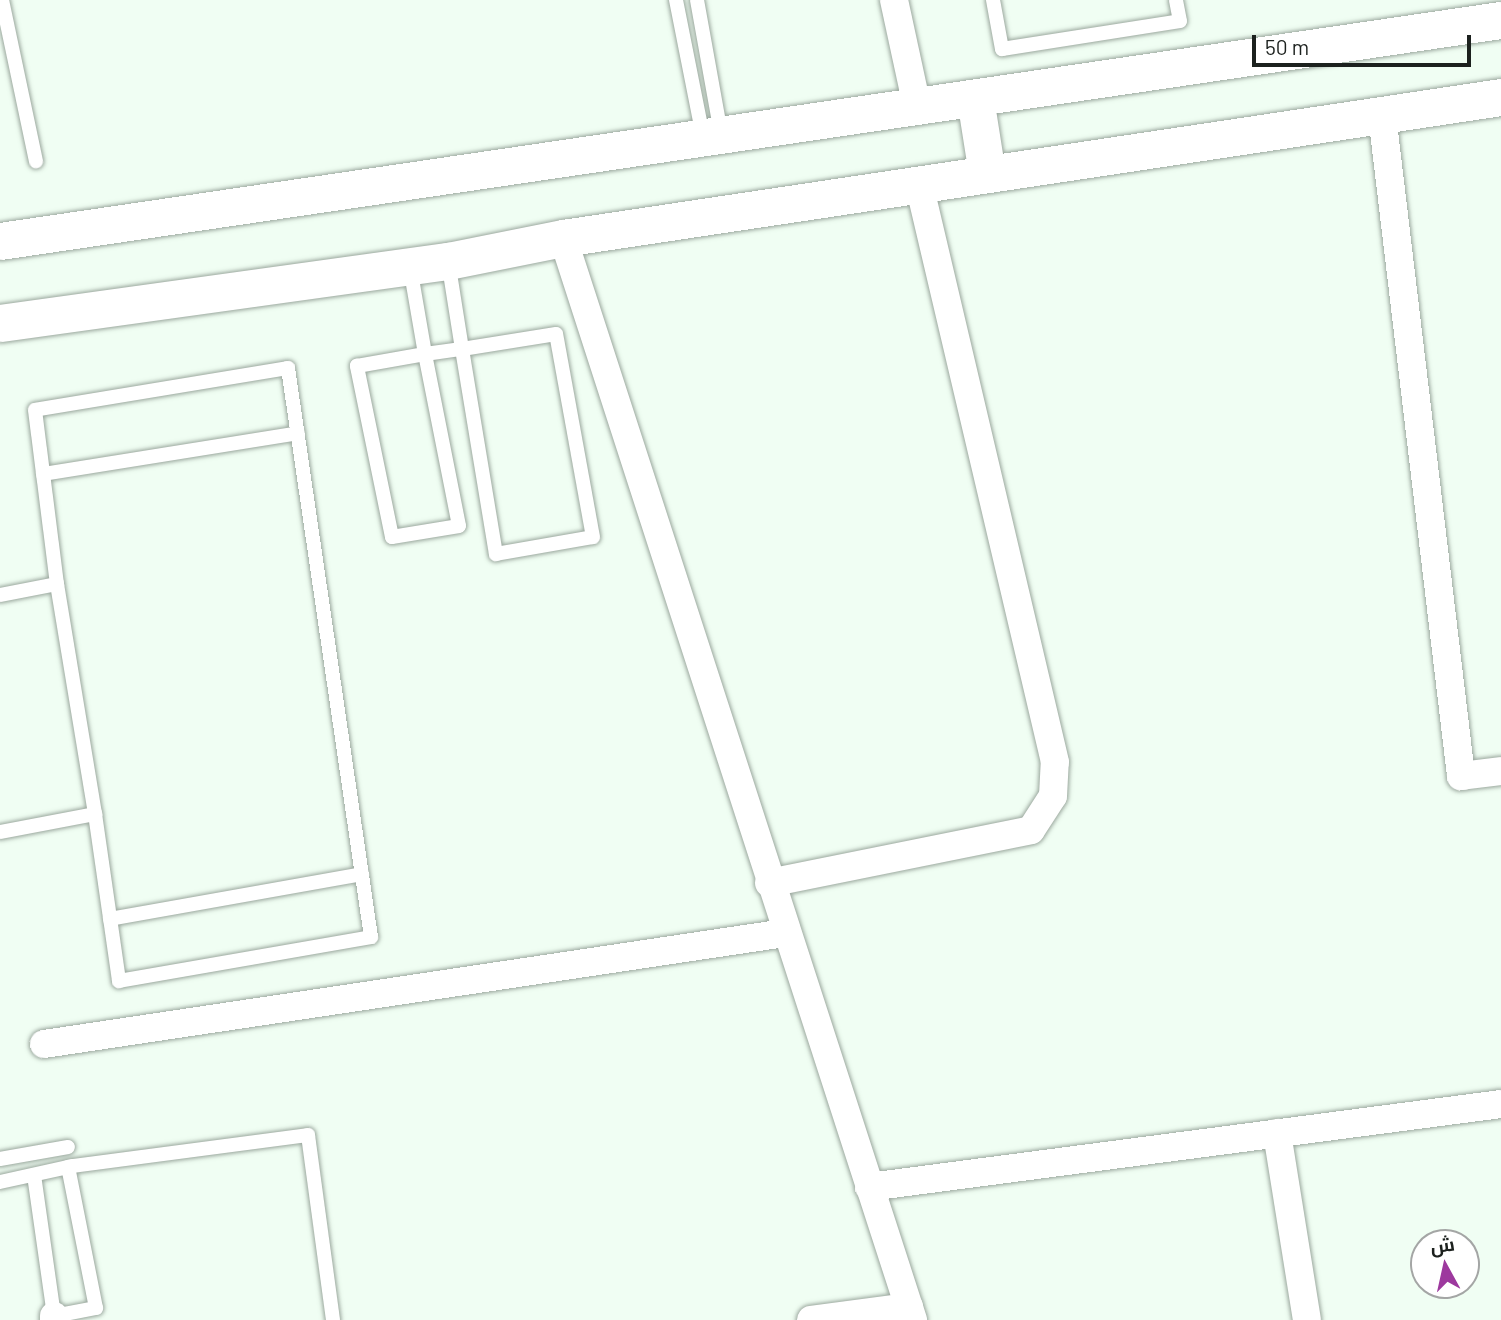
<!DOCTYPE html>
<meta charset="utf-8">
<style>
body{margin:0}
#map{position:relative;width:1501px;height:1320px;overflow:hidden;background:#f0fef3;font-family:Barlow,Cairo,sans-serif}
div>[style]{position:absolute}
.roads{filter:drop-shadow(0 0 2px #9ba89e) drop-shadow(0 0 2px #9ba89e)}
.service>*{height:14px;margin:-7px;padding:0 7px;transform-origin:7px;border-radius:7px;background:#fff}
.minor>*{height:28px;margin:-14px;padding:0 14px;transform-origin:14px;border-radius:14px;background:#fff}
.tertiary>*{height:37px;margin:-18.5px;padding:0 18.5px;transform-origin:18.5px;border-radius:18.5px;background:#fff}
span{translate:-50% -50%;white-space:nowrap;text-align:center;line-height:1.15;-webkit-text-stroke:5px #fff;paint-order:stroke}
.north{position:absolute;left:1410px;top:1229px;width:70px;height:70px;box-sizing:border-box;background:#fff;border:2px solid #a4a6a5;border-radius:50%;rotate:352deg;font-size:19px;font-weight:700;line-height:28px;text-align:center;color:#1c211e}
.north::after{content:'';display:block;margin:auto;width:24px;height:32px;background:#9d399e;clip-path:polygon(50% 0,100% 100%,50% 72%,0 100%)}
.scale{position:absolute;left:1252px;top:35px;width:219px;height:32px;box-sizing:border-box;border:4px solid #1c211e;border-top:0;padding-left:9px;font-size:21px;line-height:24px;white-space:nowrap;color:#1c211e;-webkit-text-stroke:5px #fff;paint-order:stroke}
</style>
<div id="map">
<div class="roads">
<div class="service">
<div style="left:2px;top:0;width:165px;rotate:78.1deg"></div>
<div style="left:676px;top:0;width:139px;rotate:78.8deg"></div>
<div style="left:697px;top:0;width:135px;rotate:79.8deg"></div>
<div style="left:993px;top:0;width:50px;rotate:79.6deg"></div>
<div style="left:1002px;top:49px;width:180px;rotate:-8.9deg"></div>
<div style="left:1180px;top:21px;width:21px;rotate:-101deg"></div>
<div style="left:410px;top:267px;width:88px;rotate:80.2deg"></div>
<div style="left:425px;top:354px;width:37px;rotate:-8deg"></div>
<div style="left:462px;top:349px;width:208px;rotate:80.6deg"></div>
<div style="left:496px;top:554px;width:98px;rotate:-9.9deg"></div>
<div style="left:593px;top:537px;width:206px;rotate:-100.3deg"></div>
<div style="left:556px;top:334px;width:95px;rotate:170.9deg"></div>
<div style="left:462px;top:349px;width:89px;rotate:-99deg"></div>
<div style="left:425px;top:354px;width:175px;rotate:78.8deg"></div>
<div style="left:459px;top:526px;width:68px;rotate:170.7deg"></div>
<div style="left:392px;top:537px;width:175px;rotate:-101.6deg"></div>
<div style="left:357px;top:366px;width:69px;rotate:-10deg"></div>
<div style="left:43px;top:474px;width:258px;rotate:-9.1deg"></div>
<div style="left:0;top:595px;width:58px;rotate:-10.9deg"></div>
<div style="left:0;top:832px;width:97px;rotate:-10.7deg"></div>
<div style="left:95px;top:814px;width:169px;rotate:81.8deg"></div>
<div style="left:119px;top:981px;width:256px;rotate:-9.9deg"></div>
<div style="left:371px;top:937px;width:575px;rotate:-98.3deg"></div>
<div style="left:288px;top:368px;width:256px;rotate:170.6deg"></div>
<div style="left:35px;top:410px;width:175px;rotate:82.8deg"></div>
<div style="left:57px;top:584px;width:233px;rotate:80.6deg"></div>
<div style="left:110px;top:919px;width:256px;rotate:-10.1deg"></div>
<div style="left:0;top:1159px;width:69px;rotate:-10deg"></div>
<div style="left:34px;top:1175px;width:142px;rotate:81.9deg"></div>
<div style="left:54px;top:1316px;width:43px;rotate:-10.8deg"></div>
<div style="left:96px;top:1308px;width:144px;rotate:-101.2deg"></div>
<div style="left:0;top:1182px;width:75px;rotate:-12.4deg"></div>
<div style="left:73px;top:1166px;width:237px;rotate:-7.5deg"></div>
<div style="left:308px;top:1135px;width:187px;rotate:82.3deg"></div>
</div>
<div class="minor">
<div style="left:894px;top:0;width:108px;rotate:77.8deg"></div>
<div style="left:1382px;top:115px;width:666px;rotate:83.18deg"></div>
<div style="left:1461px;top:776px;width:40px;rotate:-7.1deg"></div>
<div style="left:563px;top:238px;width:1137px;rotate:72.07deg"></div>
<div style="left:769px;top:883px;width:267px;rotate:-11.4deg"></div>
<div style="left:1031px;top:830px;width:40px;rotate:-57.1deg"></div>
<div style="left:1053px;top:796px;width:34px;rotate:-87deg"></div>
<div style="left:1055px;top:762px;width:594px;rotate:-103.24deg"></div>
<div style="left:44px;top:1044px;width:749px;rotate:-8.52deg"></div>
<div style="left:1277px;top:1133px;width:189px;rotate:80.9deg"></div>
<div style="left:869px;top:1187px;width:637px;rotate:-7.48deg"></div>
<div style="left:54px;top:1316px;width:4px;rotate:90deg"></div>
<div style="left:811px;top:1320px;width:99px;rotate:-7.6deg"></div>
</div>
<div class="tertiary">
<div style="left:975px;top:98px;width:77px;rotate:81deg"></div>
<div style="left:0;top:241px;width:1517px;rotate:-8.38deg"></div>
<div style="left:0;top:323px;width:452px;rotate:-7.9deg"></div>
<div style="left:448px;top:261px;width:117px;rotate:-11.3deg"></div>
<div style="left:563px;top:238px;width:949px;rotate:-8.55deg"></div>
</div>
</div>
<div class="north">ش</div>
<div class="scale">50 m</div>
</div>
